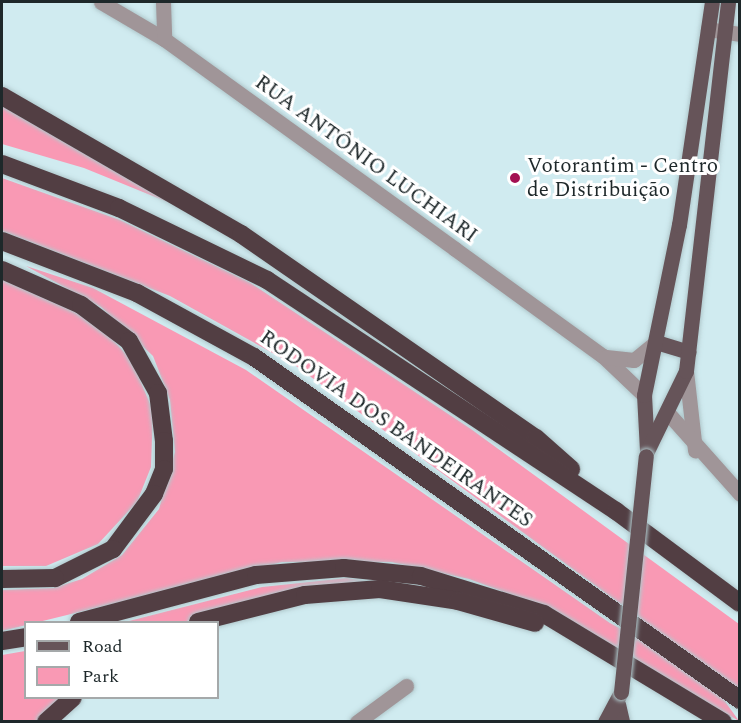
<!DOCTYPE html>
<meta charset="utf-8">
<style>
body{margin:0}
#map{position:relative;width:741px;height:723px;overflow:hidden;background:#d0ebf0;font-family:Spectral,serif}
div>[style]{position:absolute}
.green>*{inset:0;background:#f999b4}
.roads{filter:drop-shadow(0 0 2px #b0c8cc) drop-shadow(0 0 2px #b0c8cc)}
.minor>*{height:15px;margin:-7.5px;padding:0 7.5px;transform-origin:7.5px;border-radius:7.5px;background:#a09598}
.major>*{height:15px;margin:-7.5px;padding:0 7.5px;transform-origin:7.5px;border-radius:7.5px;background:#665459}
.highway>*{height:18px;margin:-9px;padding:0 9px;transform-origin:9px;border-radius:9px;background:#523e43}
.bridges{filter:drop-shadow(0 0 2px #b0c8cc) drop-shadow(0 0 2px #b0c8cc)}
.major-bridge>*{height:15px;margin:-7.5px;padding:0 7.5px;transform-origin:7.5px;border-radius:7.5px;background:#665459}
.dots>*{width:16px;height:16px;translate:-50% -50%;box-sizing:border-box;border:3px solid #fff;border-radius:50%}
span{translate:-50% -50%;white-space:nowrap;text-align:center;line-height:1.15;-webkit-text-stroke:6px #fff;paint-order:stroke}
.street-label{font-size:21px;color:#1e282a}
.poi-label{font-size:21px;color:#1e282a}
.left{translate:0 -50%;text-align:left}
.frame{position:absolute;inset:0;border:3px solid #1e282a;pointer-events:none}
.legend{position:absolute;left:24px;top:621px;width:195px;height:78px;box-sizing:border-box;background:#fff;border:2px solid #a5a9aa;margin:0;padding:8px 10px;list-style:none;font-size:18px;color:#1e282a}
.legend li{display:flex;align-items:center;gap:12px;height:30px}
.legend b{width:30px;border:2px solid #a5a9aa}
</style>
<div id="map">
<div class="green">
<div style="clip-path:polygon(2px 106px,170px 203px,84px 168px,2px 144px)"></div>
<div style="clip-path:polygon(2px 178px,120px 220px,249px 282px,471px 429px,739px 624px,739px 691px,296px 366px,170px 296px,2px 231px)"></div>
<div style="clip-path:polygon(26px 266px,93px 288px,246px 370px,610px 623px,649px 644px,724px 700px,739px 721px,544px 607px,469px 579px,391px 562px,282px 562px,2px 631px,2px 590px,53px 588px,82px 579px,122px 555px,159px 509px,175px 452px,170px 400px,153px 356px,101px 307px)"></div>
<div style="clip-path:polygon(2px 279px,68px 307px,105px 331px,132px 361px,153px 411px,151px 467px,137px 502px,98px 544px,46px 566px,2px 566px)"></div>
<div style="clip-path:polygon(347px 578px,409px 587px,302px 589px,183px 622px,125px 622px,262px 587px)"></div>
<div style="clip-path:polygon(25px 651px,26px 698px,63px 698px,38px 721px,2px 722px,2px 655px)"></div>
</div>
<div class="roads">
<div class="minor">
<div style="left:101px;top:2px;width:73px;rotate:30.4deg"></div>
<div style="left:164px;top:39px;width:359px;rotate:35.8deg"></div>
<div style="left:455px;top:249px;width:183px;rotate:35.9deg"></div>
<div style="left:603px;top:356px;width:57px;rotate:43.6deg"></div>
<div style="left:163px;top:2px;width:37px;rotate:88deg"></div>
<div style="left:708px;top:29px;width:32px;rotate:9deg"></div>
<div style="left:606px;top:357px;width:28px;rotate:6deg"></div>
<div style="left:634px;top:360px;width:28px;rotate:-39deg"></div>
<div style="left:686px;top:371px;width:80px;rotate:83.5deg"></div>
<div style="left:667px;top:412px;width:110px;rotate:48.3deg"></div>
<div style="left:357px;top:722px;width:61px;rotate:-36.3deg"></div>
</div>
<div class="major">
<div style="left:656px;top:342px;width:34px;rotate:17deg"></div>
<div style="left:647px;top:450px;width:55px;rotate:-93.1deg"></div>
<div style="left:644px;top:395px;width:174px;rotate:-78.4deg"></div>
<div style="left:679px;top:225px;width:225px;rotate:-81.6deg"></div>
<div style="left:647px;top:451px;width:89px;rotate:-64deg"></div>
<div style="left:686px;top:371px;width:371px;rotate:-83.5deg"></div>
<div style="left:618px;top:704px;width:18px;rotate:77deg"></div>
<div style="left:605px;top:722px;width:34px;rotate:-62deg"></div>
</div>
<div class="highway">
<div style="left:2px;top:96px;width:276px;rotate:30deg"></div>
<div style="left:241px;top:234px;width:359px;rotate:34.7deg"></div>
<div style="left:536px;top:438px;width:47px;rotate:41.5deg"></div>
<div style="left:2px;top:164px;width:125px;rotate:20.6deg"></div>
<div style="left:119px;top:208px;width:165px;rotate:25.9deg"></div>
<div style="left:267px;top:280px;width:419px;rotate:33.5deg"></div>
<div style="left:616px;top:511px;width:154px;rotate:36.6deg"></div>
<div style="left:2px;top:241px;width:145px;rotate:21.1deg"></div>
<div style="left:137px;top:293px;width:133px;rotate:28.7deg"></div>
<div style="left:254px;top:357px;width:595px;rotate:35.21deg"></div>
<div style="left:2px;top:270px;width:86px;rotate:23.9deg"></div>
<div style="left:81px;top:305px;width:60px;rotate:36.9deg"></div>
<div style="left:129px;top:341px;width:60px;rotate:60.9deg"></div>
<div style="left:158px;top:393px;width:48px;rotate:82.9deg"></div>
<div style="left:164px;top:441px;width:28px;rotate:90deg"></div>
<div style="left:164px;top:469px;width:27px;rotate:112deg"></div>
<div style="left:154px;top:494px;width:69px;rotate:126.7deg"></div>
<div style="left:113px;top:549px;width:65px;rotate:153.4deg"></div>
<div style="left:55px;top:578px;width:53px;rotate:178.9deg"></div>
<div style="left:79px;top:622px;width:183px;rotate:-14.9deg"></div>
<div style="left:256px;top:575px;width:88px;rotate:-4.5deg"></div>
<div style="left:344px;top:568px;width:77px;rotate:5.9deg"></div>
<div style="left:421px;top:576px;width:129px;rotate:17.2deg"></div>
<div style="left:544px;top:614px;width:209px;rotate:31.1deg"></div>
<div style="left:198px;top:622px;width:110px;rotate:-14.2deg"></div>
<div style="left:305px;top:595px;width:75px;rotate:-4.6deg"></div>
<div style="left:380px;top:589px;width:79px;rotate:8.7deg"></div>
<div style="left:458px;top:601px;width:80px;rotate:15.9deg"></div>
<div style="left:2px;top:641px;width:24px;rotate:-9deg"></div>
<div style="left:46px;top:722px;width:36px;rotate:-42deg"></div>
</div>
</div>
<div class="bridges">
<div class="major-bridge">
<div style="left:621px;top:692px;width:237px;rotate:-84deg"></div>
</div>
</div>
<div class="dots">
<div style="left:515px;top:178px;background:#a31052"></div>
</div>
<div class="street-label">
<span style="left:366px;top:159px;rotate:36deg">RUA ANTÔNIO LUCHIARI</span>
<span style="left:396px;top:429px;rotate:35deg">RODOVIA DOS BANDEIRANTES</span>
</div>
<div class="poi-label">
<span class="left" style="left:527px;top:178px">Votorantim - Centro<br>de Distribuição</span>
</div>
<div class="frame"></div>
<ul class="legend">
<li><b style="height:8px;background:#665459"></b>Road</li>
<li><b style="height:16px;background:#f999b4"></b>Park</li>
</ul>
</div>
